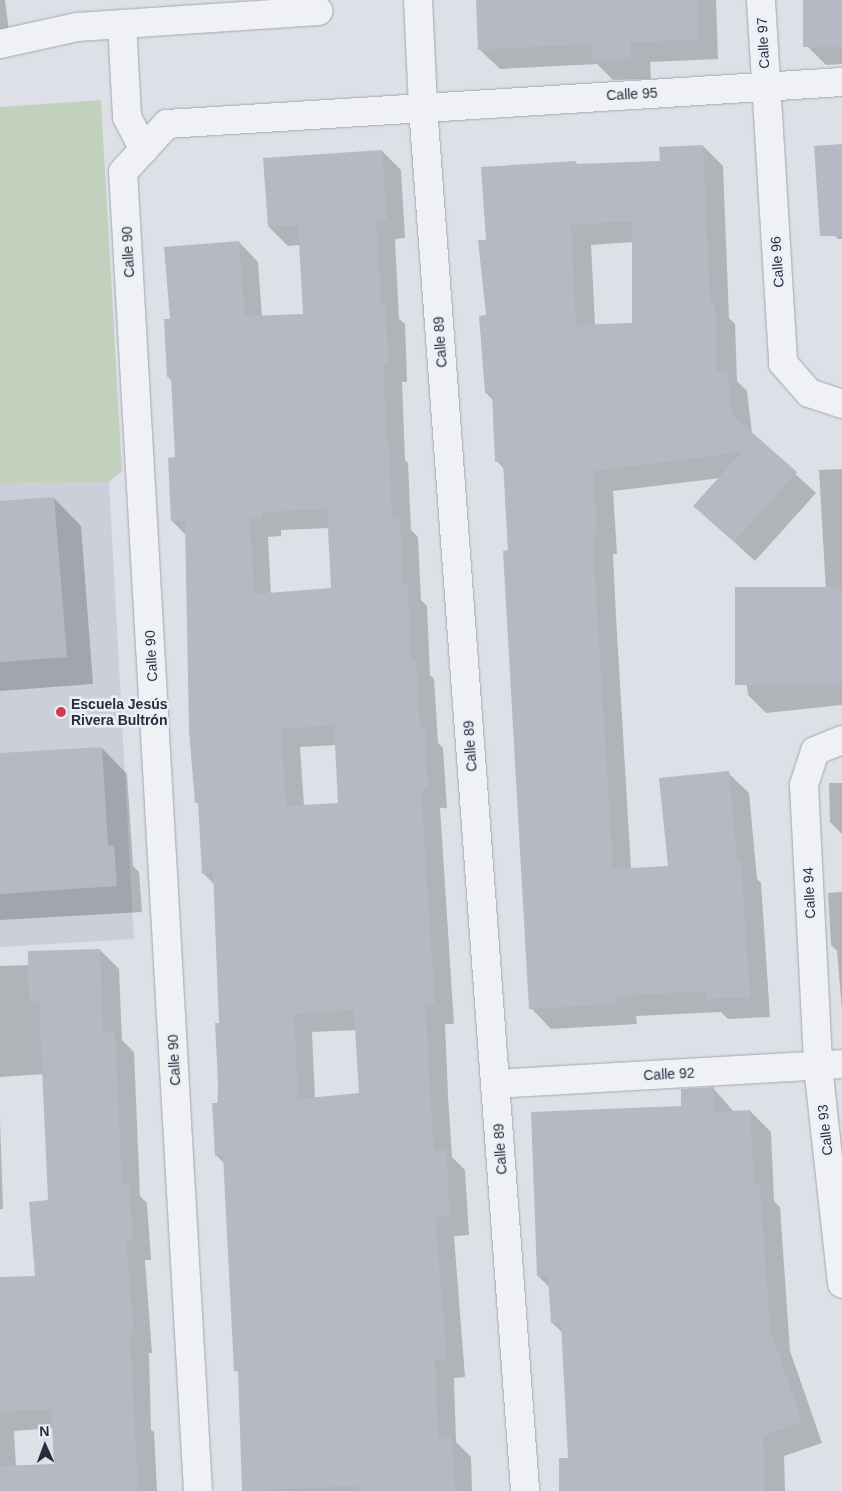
<!DOCTYPE html>
<meta charset="utf-8">
<style>
body{margin:0}
#map{position:relative;width:842px;height:1491px;overflow:hidden;background:#dde0e7;font-family:Arial,sans-serif}
div>[style]{position:absolute}
.built>*{inset:0;background:#cbcfd9}
.green>*{inset:0;background:#c2d1bd}
.shadow>*{inset:0;background:#0003}
.building>*{inset:0;background:#b4b9c4;transform-origin:0 0}
.roads{filter:drop-shadow(0 0 1px #a2a7b1) drop-shadow(0 0 1px #a2a7b1)}
.minor>*{height:28px;margin:-14px;padding:0 14px;transform-origin:14px;border-radius:14px;background:#eff1f5}
.dots>*{width:14px;height:14px;translate:-50% -50%;box-sizing:border-box;border:2px solid #eceff5;border-radius:50%}
span{translate:-50% -50%;white-space:nowrap;text-align:center;line-height:1.15;-webkit-text-stroke:5px #eceff5;paint-order:stroke}
.street-label{font-size:14px;color:#262e3e}
.poi-label{font-size:14px;color:#262e3e;font-weight:700}
.left{translate:0 -50%;text-align:left}
.north{position:absolute;left:20px;top:1421px;width:50px;height:50px;-webkit-text-stroke:4px #eceff5;paint-order:stroke;rotate:358deg;font-size:14px;font-weight:700;line-height:20px;text-align:center;color:#262e3e}
.north::after{content:'';display:block;margin:auto;width:18px;height:22px;background:#262e3e;clip-path:polygon(50% 0,100% 100%,50% 72%,0 100%)}
</style>
<div id="map">
<div class="built">
<div style="clip-path:polygon(109px 482px,134px 939px,0 947px,0 484px)"></div>
</div>
<div class="green">
<div style="clip-path:polygon(101px 100px,122px 471px,109px 482px,0 484px,0 107px)"></div>
</div>
<div class="shadow">
<div style="clip-path:polygon(0 0,5px 0,11px 47px,0 48px)"></div>
<div style="clip-path:polygon(478px 0,716px 0,718px 59px,650px 62px,651px 79px,613px 80px,597px 64px,500px 69px,479px 49px)"></div>
<div style="clip-path:polygon(804px 0,842px 0,842px 64px,826px 65px,807px 46px)"></div>
<div style="clip-path:polygon(842px 145px,842px 239px,838px 239px,820px 221px)"></div>
<div style="clip-path:polygon(evenodd,703px 146px,723px 166px,729px 318px,735px 324px,737px 381px,747px 391px,752px 434px,816px 493px,755px 561px,695px 506px,721px 478px,613px 491px,617px 554px,613px 554px,616px 616px,631px 869px,669px 867px,728px 773px,749px 793px,757px 879px,761px 883px,770px 1017px,728px 1019px,721px 1012px,636px 1016px,637px 1024px,551px 1029px,531px 1008px,504px 469px,497px 461px,493px 400px,486px 393px,488px 241px,575px 162px,579px 165px,661px 162px,703px 146px,633px 242px,634px 324px,595px 325px,591px 245px,633px 242px)"></div>
<div style="clip-path:polygon(evenodd,382px 151px,401px 170px,405px 238px,395px 239px,399px 319px,405px 324px,407px 382px,402px 382px,405px 460px,408px 463px,411px 530px,418px 537px,421px 600px,427px 606px,430px 675px,434px 679px,438px 743px,443px 748px,447px 808px,440px 808px,454px 1024px,445px 1024px,448px 1096px,452px 1157px,465px 1170px,469px 1235px,454px 1236px,465px 1377px,454px 1378px,456px 1442px,471px 1457px,472px 1491px,243px 1491px,240px 1374px,236px 1370px,225px 1164px,216px 1155px,220px 1024px,215px 885px,203px 873px,199px 805px,197px 803px,186px 535px,172px 521px,176px 459px,172px 381px,168px 377px,172px 320px,239px 242px,258px 262px,262px 317px,304px 315px,300px 245px,288px 246px,269px 227px,265px 159px,382px 151px,329px 528px,332px 590px,271px 594px,268px 537px,281px 536px,281px 530px,329px 528px,382px 151px,337px 745px,340px 804px,304px 806px,300px 747px,337px 745px,382px 151px,356px 1030px,360px 1095px,315px 1099px,312px 1032px,356px 1030px)"></div>
<div style="clip-path:polygon(842px 469px,842px 705px,766px 713px,748px 695px,737px 600px,826px 591px,819px 470px)"></div>
<div style="clip-path:polygon(54px 498px,81px 526px,93px 684px,0 691px,0 502px)"></div>
<div style="clip-path:polygon(102px 748px,127px 774px,133px 866px,139px 872px,142px 912px,0 920px,0 754px)"></div>
<div style="clip-path:polygon(829px 783px,842px 783px,842px 834px,830px 822px)"></div>
<div style="clip-path:polygon(842px 892px,842px 1011px,837px 951px,831px 945px,828px 893px)"></div>
<div style="clip-path:polygon(evenodd,100px 950px,119px 969px,122px 1040px,134px 1052px,140px 1196px,147px 1203px,151px 1260px,145px 1260px,152px 1353px,149px 1353px,151px 1430px,154px 1432px,157px 1491px,0 1491px,0 1279px,36px 1277px,49px 1202px,44px 1074px,0 1077px,0 966px,29px 965px,100px 950px,54px 1428px,56px 1466px,16px 1467px,14px 1431px,54px 1428px)"></div>
<div style="clip-path:polygon(713px 1088px,734px 1112px,750px 1111px,771px 1132px,774px 1201px,780px 1207px,790px 1351px,822px 1443px,784px 1456px,785px 1491px,560px 1491px,569px 1459px,563px 1333px,552px 1323px,550px 1288px,538px 1276px,683px 1108px)"></div>
<div style="clip-path:polygon(0 1119px,3px 1209px,0 1209px)"></div>
</div>
<div class="building">
<div style="clip-path:polygon(476px 0,697px 0,699px 40px,630px 42px,631px 59px,592px 61px,591px 44px,478px 50px)"></div>
<div style="left:803px;top:0;width:39px;height:47px"></div>
<div style="clip-path:polygon(842px 144px,842px 236px,820px 236px,814px 146px)"></div>
<div style="clip-path:polygon(evenodd,703px 145px,710px 302px,715px 302px,717px 371px,727px 369px,732px 415px,797px 472px,734px 542px,693px 506px,742px 452px,593px 471px,597px 534px,593px 534px,596px 595px,613px 869px,668px 866px,659px 778px,729px 771px,737px 862px,741px 862px,750px 997px,707px 999px,707px 991px,617px 996px,617px 1004px,529px 1009px,503px 551px,508px 550px,503px 461px,495px 462px,492px 393px,485px 393px,479px 316px,486px 315px,478px 240px,486px 240px,481px 167px,576px 161px,576px 164px,660px 161px,659px 147px,703px 145px,632px 221px,632px 323px,576px 325px,571px 225px,632px 221px)"></div>
<div style="clip-path:polygon(evenodd,382px 150px,387px 219px,376px 220px,381px 304px,386px 304px,388px 363px,383px 363px,387px 443px,389px 442px,392px 517px,400px 517px,403px 585px,408px 585px,411px 659px,416px 659px,420px 728px,425px 727px,428px 789px,421px 790px,435px 1005px,426px 1006px,429px 1076px,434px 1151px,446px 1150px,450px 1216px,435px 1217px,447px 1359px,435px 1359px,438px 1437px,452px 1437px,455px 1491px,358px 1491px,358px 1486px,242px 1491px,238px 1371px,234px 1371px,223px 1155px,215px 1156px,212px 1103px,219px 1103px,215px 1023px,219px 1023px,213px 873px,202px 874px,198px 803px,195px 803px,189px 731px,185px 521px,171px 521px,168px 458px,175px 457px,171px 377px,167px 377px,164px 319px,170px 319px,164px 247px,239px 241px,245px 316px,303px 314px,298px 225px,268px 227px,263px 158px,382px 150px,327px 509px,331px 588px,254px 594px,250px 518px,263px 517px,262px 512px,327px 509px,382px 150px,334px 725px,338px 803px,286px 806px,281px 729px,334px 725px,382px 150px,354px 1010px,359px 1093px,298px 1099px,294px 1014px,354px 1010px)"></div>
<div style="clip-path:polygon(54px 497px,67px 657px,0 662px,0 501px)"></div>
<div style="left:842px;top:587px;width:98px;height:107px;rotate:90deg"></div>
<div style="clip-path:polygon(102px 747px,108px 846px,114px 845px,117px 886px,0 894px,0 753px)"></div>
<div style="clip-path:polygon(100px 949px,103px 1032px,115px 1032px,122px 1183px,129px 1183px,133px 1241px,126px 1241px,134px 1334px,130px 1334px,138px 1491px,0 1491px,0 1466px,54px 1464px,51px 1409px,0 1412px,0 1277px,35px 1276px,29px 1202px,48px 1200px,39px 1001px,29px 1001px,28px 951px)"></div>
<div style="clip-path:polygon(714px 1087px,715px 1112px,750px 1110px,754px 1185px,760px 1185px,770px 1329px,802px 1422px,763px 1436px,765px 1491px,559px 1491px,559px 1458px,568px 1458px,561px 1323px,551px 1323px,548px 1276px,537px 1276px,531px 1112px,681px 1106px,681px 1089px)"></div>
</div>
<div class="roads">
<div class="minor">
<div style="left:418px;top:0;width:107px;rotate:87.3deg"></div>
<div style="left:423px;top:107px;width:1388px;rotate:85.78deg"></div>
<div style="left:761px;top:0;width:364px;rotate:86.5deg"></div>
<div style="left:783px;top:363px;width:40px;rotate:49deg"></div>
<div style="left:809px;top:393px;width:35px;rotate:18deg"></div>
<div style="left:122px;top:24px;width:93px;rotate:86.9deg"></div>
<div style="left:127px;top:117px;width:37px;rotate:63deg"></div>
<div style="left:0;top:44px;width:79px;rotate:-12.4deg"></div>
<div style="left:77px;top:27px;width:242px;rotate:-3.8deg"></div>
<div style="left:842px;top:740px;width:29px;rotate:158deg"></div>
<div style="left:815px;top:751px;width:36px;rotate:108deg"></div>
<div style="left:804px;top:785px;width:281px;rotate:87.1deg"></div>
<div style="left:818px;top:1066px;width:219px;rotate:83.7deg"></div>
<div style="left:495px;top:1084px;width:348px;rotate:-3.3deg"></div>
<div style="left:198px;top:1491px;width:1321px;rotate:-93.25deg"></div>
<div style="left:123px;top:172px;width:65px;rotate:-47.5deg"></div>
<div style="left:167px;top:124px;width:676px;rotate:-3.56deg"></div>
</div>
</div>
<div class="dots">
<div style="left:61px;top:712px;background:#d13d4e"></div>
</div>
<div class="street-label">
<span style="left:763px;top:43px;rotate:-93deg">Calle 97</span>
<span style="left:632px;top:94px;rotate:-3deg">Calle 95</span>
<span style="left:128px;top:252px;rotate:-93deg">Calle 90</span>
<span style="left:777px;top:262px;rotate:-94deg">Calle 96</span>
<span style="left:440px;top:342px;rotate:-94deg">Calle 89</span>
<span style="left:151px;top:656px;rotate:-93deg">Calle 90</span>
<span style="left:470px;top:746px;rotate:-94deg">Calle 89</span>
<span style="left:809px;top:893px;rotate:-93deg">Calle 94</span>
<span style="left:174px;top:1060px;rotate:-93deg">Calle 90</span>
<span style="left:669px;top:1074px;rotate:-3deg">Calle 92</span>
<span style="left:825px;top:1130px;rotate:-96deg">Calle 93</span>
<span style="left:500px;top:1149px;rotate:-94deg">Calle 89</span>
</div>
<div class="poi-label">
<span class="left" style="left:71px;top:712px">Escuela Jesús<br>Rivera Bultrón</span>
</div>
<div class="north">N</div>
</div>
